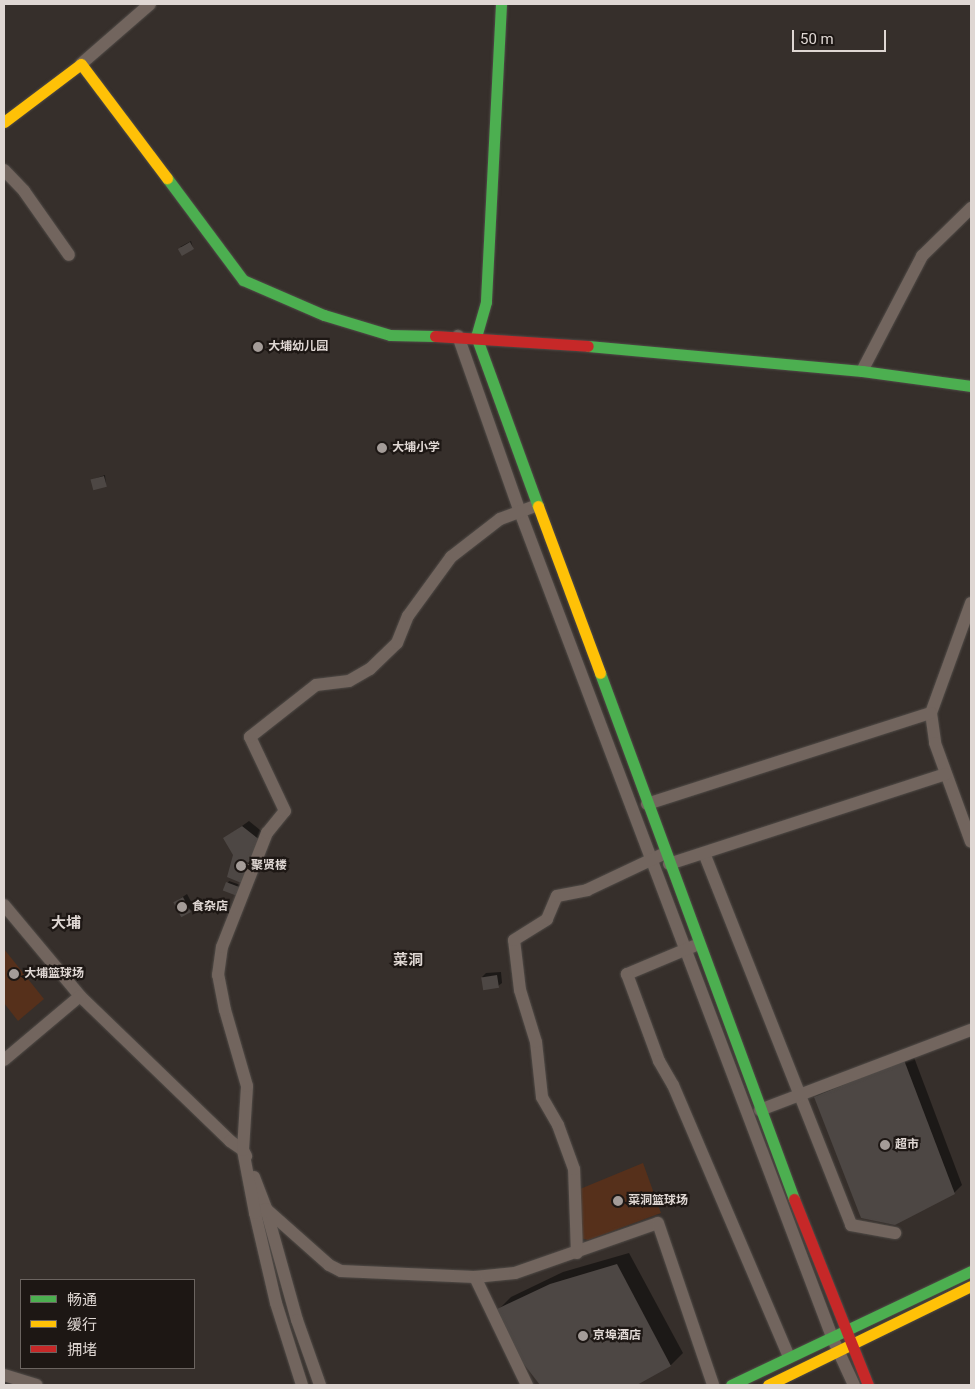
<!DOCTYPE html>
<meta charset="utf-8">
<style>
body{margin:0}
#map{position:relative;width:975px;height:1389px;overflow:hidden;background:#362f2b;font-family:Roboto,"Noto Sans SC",sans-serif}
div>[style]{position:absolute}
.green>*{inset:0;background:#56301b}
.shadow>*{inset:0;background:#0007}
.building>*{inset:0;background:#4d4744;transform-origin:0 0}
.roads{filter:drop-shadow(0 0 1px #504b47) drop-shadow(0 0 1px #504b47)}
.street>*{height:12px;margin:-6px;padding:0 6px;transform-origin:6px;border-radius:6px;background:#72655e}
.fast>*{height:11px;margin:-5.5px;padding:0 5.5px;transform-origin:5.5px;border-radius:5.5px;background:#4caf50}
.slow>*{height:11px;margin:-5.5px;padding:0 5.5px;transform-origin:5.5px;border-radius:5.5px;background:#ffc107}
.jam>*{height:11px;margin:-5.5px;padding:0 5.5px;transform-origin:5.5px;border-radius:5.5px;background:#c62828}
.dots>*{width:14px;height:14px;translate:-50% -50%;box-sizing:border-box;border:2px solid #1d1714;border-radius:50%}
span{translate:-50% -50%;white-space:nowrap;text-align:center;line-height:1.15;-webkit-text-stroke:4.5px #1d1714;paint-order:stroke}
.poi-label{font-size:12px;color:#dfd7d3;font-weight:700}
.left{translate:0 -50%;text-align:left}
.quarter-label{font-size:15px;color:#dfd7d3;font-weight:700}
.frame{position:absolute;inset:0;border:5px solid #dfd7d3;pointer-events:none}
.legend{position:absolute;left:20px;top:1279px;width:175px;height:90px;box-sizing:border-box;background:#1d1714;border:1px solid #6b6460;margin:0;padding:6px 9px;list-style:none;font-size:15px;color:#dfd7d3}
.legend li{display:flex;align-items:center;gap:10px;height:25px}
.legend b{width:25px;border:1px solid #6b6460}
.scale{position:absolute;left:792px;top:30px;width:94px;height:22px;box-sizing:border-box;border:2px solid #dfd7d3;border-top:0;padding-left:6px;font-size:15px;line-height:18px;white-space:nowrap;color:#dfd7d3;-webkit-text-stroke:4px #1d1714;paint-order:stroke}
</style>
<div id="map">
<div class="green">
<div style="clip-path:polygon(4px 949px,44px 999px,18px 1021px,4px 1003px)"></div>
<div style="clip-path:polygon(643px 1163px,661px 1213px,588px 1240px,580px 1238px,580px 1189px)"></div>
</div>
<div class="shadow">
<div style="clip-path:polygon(191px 241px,193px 248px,180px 247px)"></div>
<div style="clip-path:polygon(105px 475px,106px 486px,93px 480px,94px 479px)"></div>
<div style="clip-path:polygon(249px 821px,266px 835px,234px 854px,225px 838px)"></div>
<div style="clip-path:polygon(229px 881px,243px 886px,224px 890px)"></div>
<div style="clip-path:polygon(187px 894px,194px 907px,182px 916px,175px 902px)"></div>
<div style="clip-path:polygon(501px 972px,502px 983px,498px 986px,482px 977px,486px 973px)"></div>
<div style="clip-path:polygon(912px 1052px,962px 1185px,954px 1193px,815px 1097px,823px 1089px)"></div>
<div style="clip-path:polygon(629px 1253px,683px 1353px,671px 1365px,634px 1385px,541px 1385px,525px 1363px,498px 1310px,511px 1297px,563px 1272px)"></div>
</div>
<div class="building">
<div style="left:190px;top:242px;width:8px;height:14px;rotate:60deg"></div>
<div style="left:104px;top:476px;width:11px;height:14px;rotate:75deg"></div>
<div style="clip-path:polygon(242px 826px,261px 841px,246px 885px,227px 877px,233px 855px,223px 838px)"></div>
<div style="left:226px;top:882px;width:17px;height:9px;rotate:21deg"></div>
<div style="left:183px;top:897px;width:17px;height:11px;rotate:62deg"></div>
<div style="left:497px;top:975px;width:13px;height:16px;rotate:81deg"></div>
<div style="clip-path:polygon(904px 1060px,955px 1194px,895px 1225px,861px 1218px,814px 1097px)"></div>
<div style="clip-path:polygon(617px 1264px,671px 1366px,637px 1385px,540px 1385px,523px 1363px,497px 1309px,550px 1284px)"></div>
</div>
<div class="roads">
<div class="street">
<div style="left:81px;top:64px;width:91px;rotate:-41deg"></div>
<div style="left:4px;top:170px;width:29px;rotate:46deg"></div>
<div style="left:24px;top:191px;width:78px;rotate:54.9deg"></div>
<div style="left:458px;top:336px;width:187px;rotate:70.6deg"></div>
<div style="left:520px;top:512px;width:882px;rotate:69.28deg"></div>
<div style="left:832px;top:1337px;width:53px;rotate:65.4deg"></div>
<div style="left:862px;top:371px;width:130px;rotate:-62.4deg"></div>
<div style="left:922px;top:256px;width:69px;rotate:-44.4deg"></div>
<div style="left:971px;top:603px;width:117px;rotate:110deg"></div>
<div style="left:931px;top:713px;width:30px;rotate:82deg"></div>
<div style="left:935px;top:743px;width:105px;rotate:70deg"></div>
<div style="left:647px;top:804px;width:298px;rotate:-17.8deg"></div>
<div style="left:704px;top:853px;width:400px;rotate:68.4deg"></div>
<div style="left:851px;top:1225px;width:45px;rotate:10.3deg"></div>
<div style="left:669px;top:864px;width:291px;rotate:-18deg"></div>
<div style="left:4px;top:905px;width:119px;rotate:50.1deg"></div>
<div style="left:80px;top:996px;width:209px;rotate:44deg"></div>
<div style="left:230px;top:1141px;width:16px;rotate:35deg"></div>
<div style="left:243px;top:1150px;width:7px;rotate:63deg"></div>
<div style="left:694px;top:946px;width:73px;rotate:157.3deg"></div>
<div style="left:627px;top:974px;width:93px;rotate:69.8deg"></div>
<div style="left:659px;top:1061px;width:28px;rotate:60deg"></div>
<div style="left:673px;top:1085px;width:296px;rotate:66.9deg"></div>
<div style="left:4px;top:1060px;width:99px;rotate:-40.1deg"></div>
<div style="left:760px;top:1110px;width:226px;rotate:-20.8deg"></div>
<div style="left:254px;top:1177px;width:34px;rotate:69deg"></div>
<div style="left:266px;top:1209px;width:115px;rotate:74.4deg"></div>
<div style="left:297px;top:1320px;width:69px;rotate:70.5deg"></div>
<div style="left:255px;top:1213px;width:12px;rotate:-20deg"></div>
<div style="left:266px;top:1209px;width:84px;rotate:41.6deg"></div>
<div style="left:329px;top:1265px;width:13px;rotate:27deg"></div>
<div style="left:341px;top:1271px;width:134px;rotate:2.6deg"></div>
<div style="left:475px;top:1277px;width:40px;rotate:-5.7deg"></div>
<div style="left:515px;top:1273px;width:151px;rotate:-19.3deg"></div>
<div style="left:658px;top:1223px;width:171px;rotate:71.2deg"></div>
<div style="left:577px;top:1253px;width:84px;rotate:-92deg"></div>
<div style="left:574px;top:1169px;width:47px;rotate:-110deg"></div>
<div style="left:558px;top:1125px;width:32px;rotate:-120deg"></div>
<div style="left:542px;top:1097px;width:55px;rotate:-96.2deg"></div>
<div style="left:536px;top:1042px;width:54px;rotate:-107.1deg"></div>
<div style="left:520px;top:990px;width:50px;rotate:-96.8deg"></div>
<div style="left:514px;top:940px;width:39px;rotate:-32deg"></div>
<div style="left:547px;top:919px;width:25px;rotate:-67deg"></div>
<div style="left:557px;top:896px;width:31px;rotate:-11deg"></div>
<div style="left:587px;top:890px;width:82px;rotate:-25.3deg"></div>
<div style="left:475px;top:1277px;width:120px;rotate:64.3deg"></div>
<div style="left:4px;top:1375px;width:34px;rotate:17deg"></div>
<div style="left:302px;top:1385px;width:86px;rotate:-107.6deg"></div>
<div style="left:276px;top:1303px;width:92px;rotate:-103.1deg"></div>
<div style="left:255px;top:1213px;width:64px;rotate:-100.8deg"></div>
<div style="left:243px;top:1150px;width:64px;rotate:-86.4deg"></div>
<div style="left:247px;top:1086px;width:79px;rotate:-106.1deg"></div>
<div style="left:225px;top:1010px;width:36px;rotate:-101deg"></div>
<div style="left:218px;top:975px;width:28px;rotate:-82deg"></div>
<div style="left:222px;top:947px;width:123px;rotate:-68.5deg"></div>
<div style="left:267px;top:833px;width:28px;rotate:-51deg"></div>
<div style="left:285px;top:811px;width:82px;rotate:-115.3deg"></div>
<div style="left:250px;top:737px;width:84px;rotate:-38.2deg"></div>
<div style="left:316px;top:685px;width:33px;rotate:-7deg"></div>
<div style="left:349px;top:681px;width:24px;rotate:-30deg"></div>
<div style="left:370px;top:669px;width:37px;rotate:-44deg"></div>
<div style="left:397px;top:643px;width:29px;rotate:-68deg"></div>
<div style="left:408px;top:616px;width:73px;rotate:-53.9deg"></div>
<div style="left:451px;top:557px;width:62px;rotate:-37.8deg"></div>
<div style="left:500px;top:519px;width:40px;rotate:-20.2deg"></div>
</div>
<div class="fast">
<div style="left:501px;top:4px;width:298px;rotate:92.9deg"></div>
<div style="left:486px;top:302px;width:35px;rotate:106deg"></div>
<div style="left:476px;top:336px;width:181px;rotate:70deg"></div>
<div style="left:167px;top:178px;width:127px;rotate:53.3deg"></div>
<div style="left:243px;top:280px;width:88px;rotate:23.4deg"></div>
<div style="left:324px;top:315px;width:69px;rotate:16.9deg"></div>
<div style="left:390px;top:335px;width:45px;rotate:1.3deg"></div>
<div style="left:588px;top:346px;width:275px;rotate:5.2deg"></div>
<div style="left:862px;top:371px;width:110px;rotate:7.8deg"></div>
<div style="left:600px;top:673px;width:561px;rotate:69.75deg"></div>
<div style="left:731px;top:1385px;width:266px;rotate:-25.4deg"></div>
</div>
<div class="slow">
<div style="left:4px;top:122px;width:96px;rotate:-37deg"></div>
<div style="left:81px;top:64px;width:143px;rotate:53deg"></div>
<div style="left:538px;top:506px;width:178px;rotate:69.6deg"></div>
<div style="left:768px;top:1385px;width:226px;rotate:-26deg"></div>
</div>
<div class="jam">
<div style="left:435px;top:336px;width:153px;rotate:3.7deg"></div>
<div style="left:794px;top:1199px;width:200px;rotate:68.3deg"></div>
</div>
</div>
<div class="dots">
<div style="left:258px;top:347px;background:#a49c98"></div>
<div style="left:382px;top:448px;background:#a49c98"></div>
<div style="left:241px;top:866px;background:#a49c98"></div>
<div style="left:182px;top:907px;background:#a49c98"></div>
<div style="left:14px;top:974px;background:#a49c98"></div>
<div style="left:885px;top:1145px;background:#a49c98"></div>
<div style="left:618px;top:1201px;background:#a49c98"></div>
<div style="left:583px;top:1336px;background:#a49c98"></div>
</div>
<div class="poi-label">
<span class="left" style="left:268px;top:347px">大埔幼儿园</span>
<span class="left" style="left:392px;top:448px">大埔小学</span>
<span class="left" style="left:251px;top:866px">聚贤楼</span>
<span class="left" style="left:192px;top:907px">食杂店</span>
<span class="left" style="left:24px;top:974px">大埔篮球场</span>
<span class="left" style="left:895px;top:1145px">超市</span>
<span class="left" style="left:628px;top:1201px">菜洞篮球场</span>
<span class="left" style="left:593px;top:1336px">京埠酒店</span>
</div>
<div class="quarter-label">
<span style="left:66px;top:924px">大埔</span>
<span style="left:408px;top:961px">菜洞</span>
</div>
<div class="frame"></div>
<ul class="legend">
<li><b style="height:6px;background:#4caf50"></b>畅通</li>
<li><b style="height:6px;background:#ffc107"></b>缓行</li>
<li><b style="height:6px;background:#c62828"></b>拥堵</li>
</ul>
<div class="scale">50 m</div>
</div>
